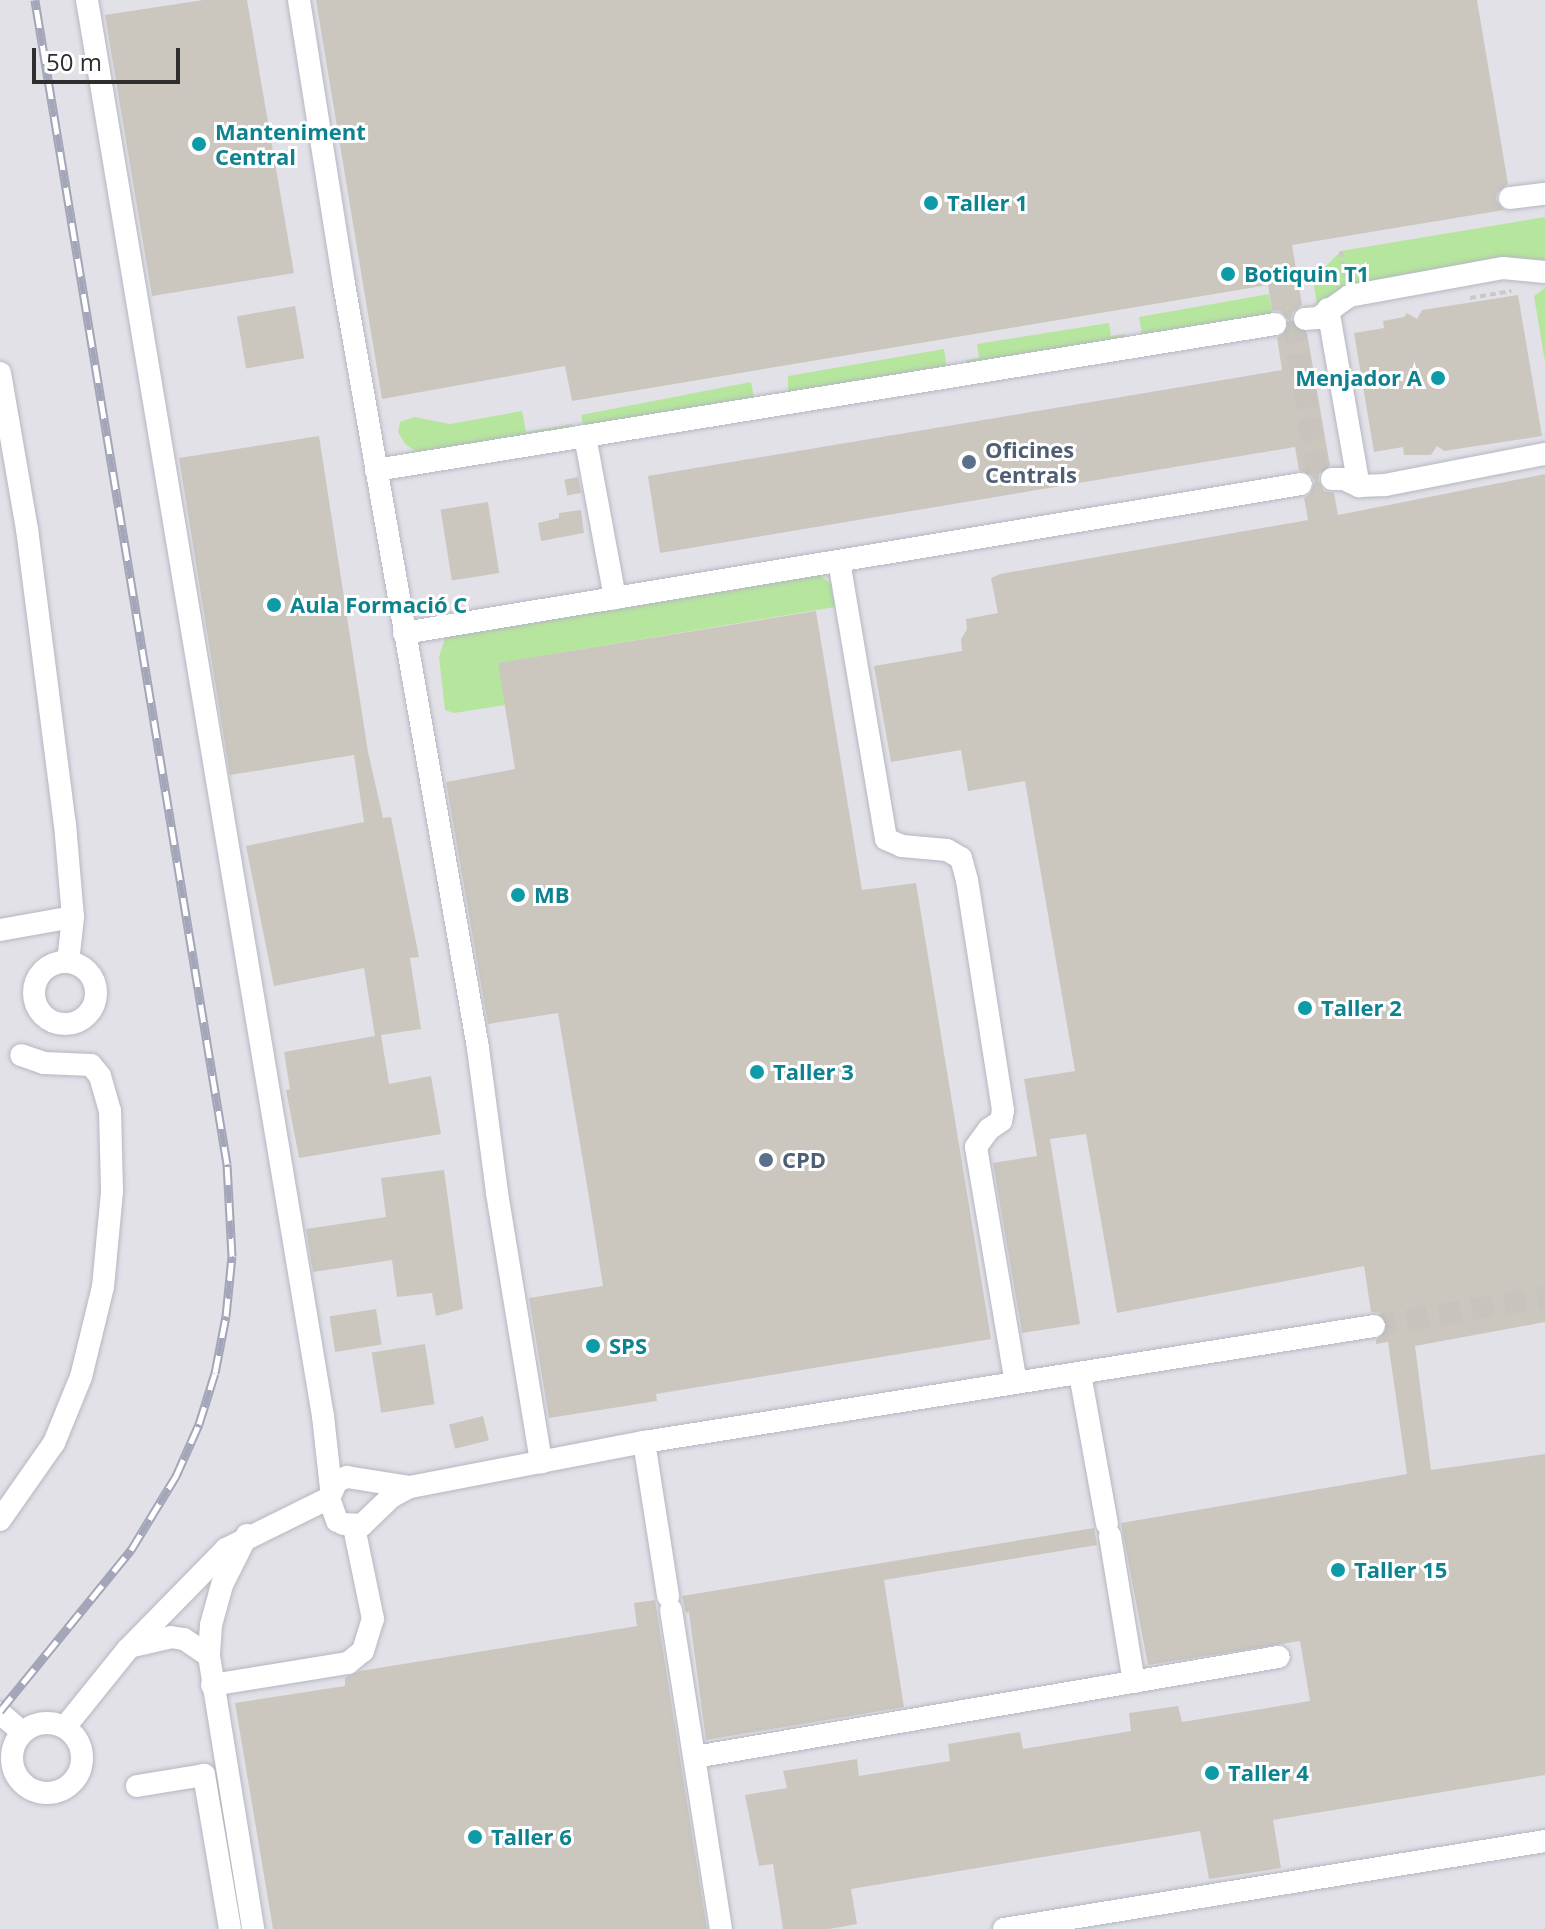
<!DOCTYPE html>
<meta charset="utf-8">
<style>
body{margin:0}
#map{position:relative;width:1545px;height:1929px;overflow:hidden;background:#efe9e1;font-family:"Open Sans",sans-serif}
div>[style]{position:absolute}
.industrial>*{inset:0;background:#e3e1e8;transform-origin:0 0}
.green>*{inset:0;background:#b6e59e;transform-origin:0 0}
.building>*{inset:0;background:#cbc7bf;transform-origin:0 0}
.minor-tunnel>*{height:22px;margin-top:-11px;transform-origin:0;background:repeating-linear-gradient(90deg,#c8c4bd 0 22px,transparent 0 33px)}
.path>*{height:4px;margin-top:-2px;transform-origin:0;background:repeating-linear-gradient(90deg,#c9c9c9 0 6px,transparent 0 10px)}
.roads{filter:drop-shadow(0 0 2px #b4b7c1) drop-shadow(0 0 2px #b4b7c1)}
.minor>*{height:22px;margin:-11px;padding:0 11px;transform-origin:11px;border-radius:11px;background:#fff}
.minor>.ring{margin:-11px;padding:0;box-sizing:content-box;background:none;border:22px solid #fff;border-radius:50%}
.rail>*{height:9px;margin-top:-4.5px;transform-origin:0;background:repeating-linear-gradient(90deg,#fff 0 18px,#a3a6b8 0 36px);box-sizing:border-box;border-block:2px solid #a3a6b8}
.dots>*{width:22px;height:22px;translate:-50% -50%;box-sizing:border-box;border:4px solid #fff;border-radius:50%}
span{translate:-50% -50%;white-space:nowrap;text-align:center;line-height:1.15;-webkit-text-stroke:6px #fff;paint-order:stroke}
.culture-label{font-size:22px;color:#0d838f;font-weight:700}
.left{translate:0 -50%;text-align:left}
.right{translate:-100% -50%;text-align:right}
.service-label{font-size:22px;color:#4e5e75;font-weight:700}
.scale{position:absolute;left:32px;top:48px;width:148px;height:36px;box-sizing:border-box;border:4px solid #2e2e2e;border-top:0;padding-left:10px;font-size:24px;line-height:28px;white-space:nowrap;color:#2e2e2e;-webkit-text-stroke:6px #fff;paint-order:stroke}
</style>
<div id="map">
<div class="industrial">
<div style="left:0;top:0;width:1545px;height:1929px"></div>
</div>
<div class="green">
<div style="clip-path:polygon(1545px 217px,1545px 260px,1525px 259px,1347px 290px,1318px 311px,1313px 279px,1341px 251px)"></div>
<div style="clip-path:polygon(1545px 288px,1545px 362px,1534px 296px)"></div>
<div style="left:1269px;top:294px;width:22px;height:132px;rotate:80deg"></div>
<div style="clip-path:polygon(1109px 323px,1111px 336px,1125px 334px,1125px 342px,967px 368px,966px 360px,979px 358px,977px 344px)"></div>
<div style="clip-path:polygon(944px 349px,947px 370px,777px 400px,776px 393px,788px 391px,788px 376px)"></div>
<div style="left:751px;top:382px;width:21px;height:173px;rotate:79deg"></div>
<div style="clip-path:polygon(522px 411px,526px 432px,572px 424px,573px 433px,418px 453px,405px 444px,398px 432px,400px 422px,414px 417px,450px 424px)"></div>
<div style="clip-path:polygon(818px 573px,831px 584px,835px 607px,499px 663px,505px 705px,454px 713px,445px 710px,439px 657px,445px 638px,461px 632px)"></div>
</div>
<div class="building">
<div style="clip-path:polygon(203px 0,247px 0,294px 273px,152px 296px,105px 15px)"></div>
<div style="clip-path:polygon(316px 0,1477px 0,1508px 184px,1497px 193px,1496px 200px,1504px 210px,1292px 245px,1302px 305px,1293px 312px,1291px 319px,1298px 331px,1307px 333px,1330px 466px,1320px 471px,1318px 480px,1324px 491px,1334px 493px,1338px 515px,1545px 474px,1545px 1322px,1415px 1346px,1431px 1470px,1545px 1454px,1545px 1775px,1273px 1820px,1281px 1868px,1209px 1879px,1200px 1831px,851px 1889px,857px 1924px,829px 1929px,783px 1929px,773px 1864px,759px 1866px,745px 1795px,787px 1788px,783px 1771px,857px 1759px,859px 1776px,950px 1761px,948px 1744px,1020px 1732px,1023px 1749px,1131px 1731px,1129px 1713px,1178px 1706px,1182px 1722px,1310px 1701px,1300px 1641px,1148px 1665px,1121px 1523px,1407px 1474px,1388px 1342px,1376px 1344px,1376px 1340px,1387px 1332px,1388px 1323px,1380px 1313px,1371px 1312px,1364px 1266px,1117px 1313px,1086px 1134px,1050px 1139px,1080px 1324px,1022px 1333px,993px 1163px,1037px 1156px,1024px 1079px,1075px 1071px,1025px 781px,968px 791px,961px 750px,891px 762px,874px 666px,962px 651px,961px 639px,967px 629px,966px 619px,998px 613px,991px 578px,1000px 574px,1308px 520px,1304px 498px,1310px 494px,1315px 482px,1311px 475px,1299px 470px,1295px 447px,660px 553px,648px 476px,1282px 370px,1277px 338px,1288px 330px,1289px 321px,1281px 311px,1272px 310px,1268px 285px,572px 401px,565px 366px,382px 399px)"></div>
<div style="clip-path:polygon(1518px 295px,1542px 436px,1444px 451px,1437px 446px,1431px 455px,1404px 455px,1403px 447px,1374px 452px,1354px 333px,1384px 328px,1383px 321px,1404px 317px,1407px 313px,1417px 319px,1422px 310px)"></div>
<div style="left:295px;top:306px;width:53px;height:59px;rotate:80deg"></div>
<div style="clip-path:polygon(319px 436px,368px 752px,383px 818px,391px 817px,419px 957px,410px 958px,421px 1029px,381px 1035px,389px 1084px,431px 1076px,441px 1134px,299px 1158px,286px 1090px,290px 1089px,284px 1052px,375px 1036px,364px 968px,274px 986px,246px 846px,364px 822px,354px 755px,230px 775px,179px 458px)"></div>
<div style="left:578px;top:477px;width:16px;height:14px;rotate:79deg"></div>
<div style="left:488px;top:502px;width:72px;height:48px;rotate:81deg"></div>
<div style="clip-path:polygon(581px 510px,584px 533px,541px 541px,538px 523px,559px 518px,559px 513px)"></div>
<div style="clip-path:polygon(816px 611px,862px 890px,916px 883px,991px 1339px,656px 1394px,657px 1401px,549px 1418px,529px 1298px,603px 1286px,586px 1179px,558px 1013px,488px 1024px,446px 782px,515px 769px,498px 663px)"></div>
<div style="clip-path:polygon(444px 1170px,463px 1309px,436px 1316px,432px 1293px,397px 1297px,392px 1260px,313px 1272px,306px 1229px,386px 1217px,381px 1178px)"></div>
<div style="left:376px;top:1309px;width:36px;height:47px;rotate:81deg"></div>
<div style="left:425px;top:1344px;width:61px;height:54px;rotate:81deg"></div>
<div style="left:483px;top:1416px;width:25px;height:35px;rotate:76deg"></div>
<div style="clip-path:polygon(1094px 1528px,1097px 1545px,884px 1580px,904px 1707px,706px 1740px,689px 1612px,686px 1613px,682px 1596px)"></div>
<div style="clip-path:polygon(655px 1600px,707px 1929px,273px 1929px,235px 1703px,345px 1686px,345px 1678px,360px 1671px,637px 1626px,634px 1603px)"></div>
</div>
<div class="minor-tunnel">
<div style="left:1293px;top:321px;width:162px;rotate:80.8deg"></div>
<div style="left:1374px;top:1326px;width:173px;rotate:-9.6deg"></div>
</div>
<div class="path">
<div style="left:1341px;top:251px;width:26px;rotate:81deg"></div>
<div style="left:1470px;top:298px;width:42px;rotate:-9.7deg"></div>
</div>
<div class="roads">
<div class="minor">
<div style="left:87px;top:0;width:1436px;rotate:80.54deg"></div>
<div style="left:323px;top:1416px;width:73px;rotate:83.7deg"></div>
<div style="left:299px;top:0;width:288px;rotate:81deg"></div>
<div style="left:344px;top:284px;width:776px;rotate:80.05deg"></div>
<div style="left:478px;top:1048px;width:146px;rotate:82.5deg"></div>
<div style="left:497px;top:1193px;width:273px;rotate:80.7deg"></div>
<div style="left:1510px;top:198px;width:35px;rotate:-7deg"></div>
<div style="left:1328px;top:309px;width:180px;rotate:80.1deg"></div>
<div style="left:1305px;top:319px;width:13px;rotate:-4deg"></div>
<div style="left:1318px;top:318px;width:38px;rotate:-35deg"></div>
<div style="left:1349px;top:296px;width:157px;rotate:-10.3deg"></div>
<div style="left:1503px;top:268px;width:42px;rotate:5.4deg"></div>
<div style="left:0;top:373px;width:158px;rotate:80.2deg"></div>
<div style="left:27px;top:529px;width:297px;rotate:82.7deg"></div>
<div style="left:65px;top:824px;width:93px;rotate:85.1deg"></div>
<div style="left:73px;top:917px;width:45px;rotate:96.3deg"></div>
<div style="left:585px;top:436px;width:165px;rotate:79.5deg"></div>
<div style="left:376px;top:470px;width:911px;rotate:-9.22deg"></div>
<div style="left:1332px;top:479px;width:12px"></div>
<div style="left:1344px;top:479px;width:17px;rotate:25deg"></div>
<div style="left:1359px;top:486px;width:26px;rotate:-2deg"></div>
<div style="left:1385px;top:485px;width:163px;rotate:-11deg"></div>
<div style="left:839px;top:561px;width:282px;rotate:80.4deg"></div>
<div style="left:886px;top:839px;width:17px;rotate:24deg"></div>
<div style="left:902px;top:846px;width:45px;rotate:5.1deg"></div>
<div style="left:947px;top:850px;width:16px;rotate:30deg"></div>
<div style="left:961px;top:858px;width:23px;rotate:75deg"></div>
<div style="left:967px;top:880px;width:233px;rotate:81.1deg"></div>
<div style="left:1003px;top:1110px;width:11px;rotate:100deg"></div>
<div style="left:1001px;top:1121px;width:14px;rotate:146deg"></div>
<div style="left:989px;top:1129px;width:22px;rotate:126deg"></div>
<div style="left:976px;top:1147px;width:239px;rotate:80.4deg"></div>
<div style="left:404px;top:633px;width:909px;rotate:-9.43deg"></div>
<div style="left:0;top:930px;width:74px;rotate:-10.1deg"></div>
<div class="ring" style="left:34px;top:962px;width:40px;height:40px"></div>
<div style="left:1080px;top:1374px;width:152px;rotate:79.8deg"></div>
<div style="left:644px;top:1442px;width:156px;rotate:81.1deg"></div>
<div style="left:0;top:1520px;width:94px;rotate:-55deg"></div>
<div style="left:54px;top:1443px;width:71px;rotate:-67.8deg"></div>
<div style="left:81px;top:1377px;width:93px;rotate:-76.3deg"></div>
<div style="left:103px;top:1287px;width:96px;rotate:-84.6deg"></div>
<div style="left:112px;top:1191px;width:80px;rotate:-91.4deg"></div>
<div style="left:110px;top:1111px;width:36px;rotate:-106deg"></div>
<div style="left:100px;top:1076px;width:14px;rotate:-129deg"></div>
<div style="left:91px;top:1065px;width:47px;rotate:-177.6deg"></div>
<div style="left:44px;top:1063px;width:24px;rotate:-161deg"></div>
<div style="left:337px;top:1521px;width:24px;rotate:-109deg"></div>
<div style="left:329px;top:1498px;width:19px;rotate:-65deg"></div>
<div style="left:337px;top:1481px;width:11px;rotate:-22deg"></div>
<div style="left:347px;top:1477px;width:64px;rotate:9deg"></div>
<div style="left:410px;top:1487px;width:238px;rotate:-10.9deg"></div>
<div style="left:644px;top:1442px;width:739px;rotate:-9.03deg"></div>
<div style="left:343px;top:1524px;width:19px;rotate:3deg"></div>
<div style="left:362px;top:1525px;width:40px;rotate:-44deg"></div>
<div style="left:391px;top:1497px;width:21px;rotate:-28deg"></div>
<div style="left:247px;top:1535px;width:56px;rotate:116.6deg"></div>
<div style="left:222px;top:1585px;width:41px;rotate:105.4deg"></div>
<div style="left:211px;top:1625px;width:31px;rotate:94deg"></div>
<div style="left:209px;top:1656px;width:277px;rotate:80.8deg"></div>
<div style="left:1110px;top:1536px;width:148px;rotate:80.7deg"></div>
<div style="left:671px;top:1610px;width:323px;rotate:81.1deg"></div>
<div style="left:133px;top:1646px;width:39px;rotate:-13deg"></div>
<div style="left:171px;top:1637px;width:13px;rotate:9deg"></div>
<div style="left:184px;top:1639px;width:30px;rotate:34deg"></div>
<div style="left:212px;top:1685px;width:138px;rotate:-9.2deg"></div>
<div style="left:348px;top:1663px;width:19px;rotate:-39deg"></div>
<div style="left:363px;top:1651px;width:34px;rotate:-73deg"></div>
<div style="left:373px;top:1619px;width:94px;rotate:-101.7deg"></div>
<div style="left:0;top:1713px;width:29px;rotate:41deg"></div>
<div class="ring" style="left:12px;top:1723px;width:48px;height:48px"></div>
<div style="left:65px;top:1727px;width:100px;rotate:-51.1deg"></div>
<div style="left:128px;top:1649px;width:140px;rotate:-45.6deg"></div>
<div style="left:226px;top:1549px;width:115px;rotate:-26.3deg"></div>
<div style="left:695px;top:1757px;width:592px;rotate:-9.73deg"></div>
<div style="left:137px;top:1786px;width:68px;rotate:-9.3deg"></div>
<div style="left:204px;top:1775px;width:156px;rotate:80.4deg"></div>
<div style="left:1004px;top:1929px;width:548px;rotate:-9.24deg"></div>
</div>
</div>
<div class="rail">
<div style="left:0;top:1711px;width:208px;rotate:-50.9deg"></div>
<div style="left:131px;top:1550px;width:87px;rotate:-58.7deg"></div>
<div style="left:176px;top:1476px;width:57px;rotate:-66.1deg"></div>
<div style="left:199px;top:1424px;width:53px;rotate:-72.6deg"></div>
<div style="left:215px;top:1373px;width:58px;rotate:-79.1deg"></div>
<div style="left:226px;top:1316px;width:60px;rotate:-84.3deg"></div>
<div style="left:232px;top:1256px;width:92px;rotate:-93.1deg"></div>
<div style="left:227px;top:1164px;width:1180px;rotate:-99.37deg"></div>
</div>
<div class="dots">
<div style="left:199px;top:144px;background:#0f9aa8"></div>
<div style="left:931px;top:203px;background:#0f9aa8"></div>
<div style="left:1228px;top:274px;background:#0f9aa8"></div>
<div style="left:1438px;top:378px;background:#0f9aa8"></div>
<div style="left:969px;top:462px;background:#5c6f8a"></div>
<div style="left:274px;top:605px;background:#0f9aa8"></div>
<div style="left:518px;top:895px;background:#0f9aa8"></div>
<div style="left:1305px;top:1008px;background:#0f9aa8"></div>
<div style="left:757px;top:1072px;background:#0f9aa8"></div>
<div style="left:766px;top:1160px;background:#5c6f8a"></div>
<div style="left:593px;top:1346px;background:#0f9aa8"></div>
<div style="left:1338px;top:1570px;background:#0f9aa8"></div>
<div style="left:1212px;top:1773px;background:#0f9aa8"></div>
<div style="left:475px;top:1837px;background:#0f9aa8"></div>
</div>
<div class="culture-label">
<span class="left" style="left:215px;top:144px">Manteniment<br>Central</span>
<span class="left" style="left:947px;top:203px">Taller 1</span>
<span class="left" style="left:1244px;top:274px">Botiquin T1</span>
<span class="right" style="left:1422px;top:378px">Menjador A</span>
<span class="left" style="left:290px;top:605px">Aula Formació C</span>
<span class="left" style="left:534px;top:895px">MB</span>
<span class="left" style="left:1321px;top:1008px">Taller 2</span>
<span class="left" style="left:773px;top:1072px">Taller 3</span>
<span class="left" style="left:609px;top:1346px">SPS</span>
<span class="left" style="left:1354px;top:1570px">Taller 15</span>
<span class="left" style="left:1228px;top:1773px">Taller 4</span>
<span class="left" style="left:491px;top:1837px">Taller 6</span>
</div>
<div class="service-label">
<span class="left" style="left:985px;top:462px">Oficines<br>Centrals</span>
<span class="left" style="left:782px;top:1160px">CPD</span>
</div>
<div class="scale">50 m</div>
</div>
